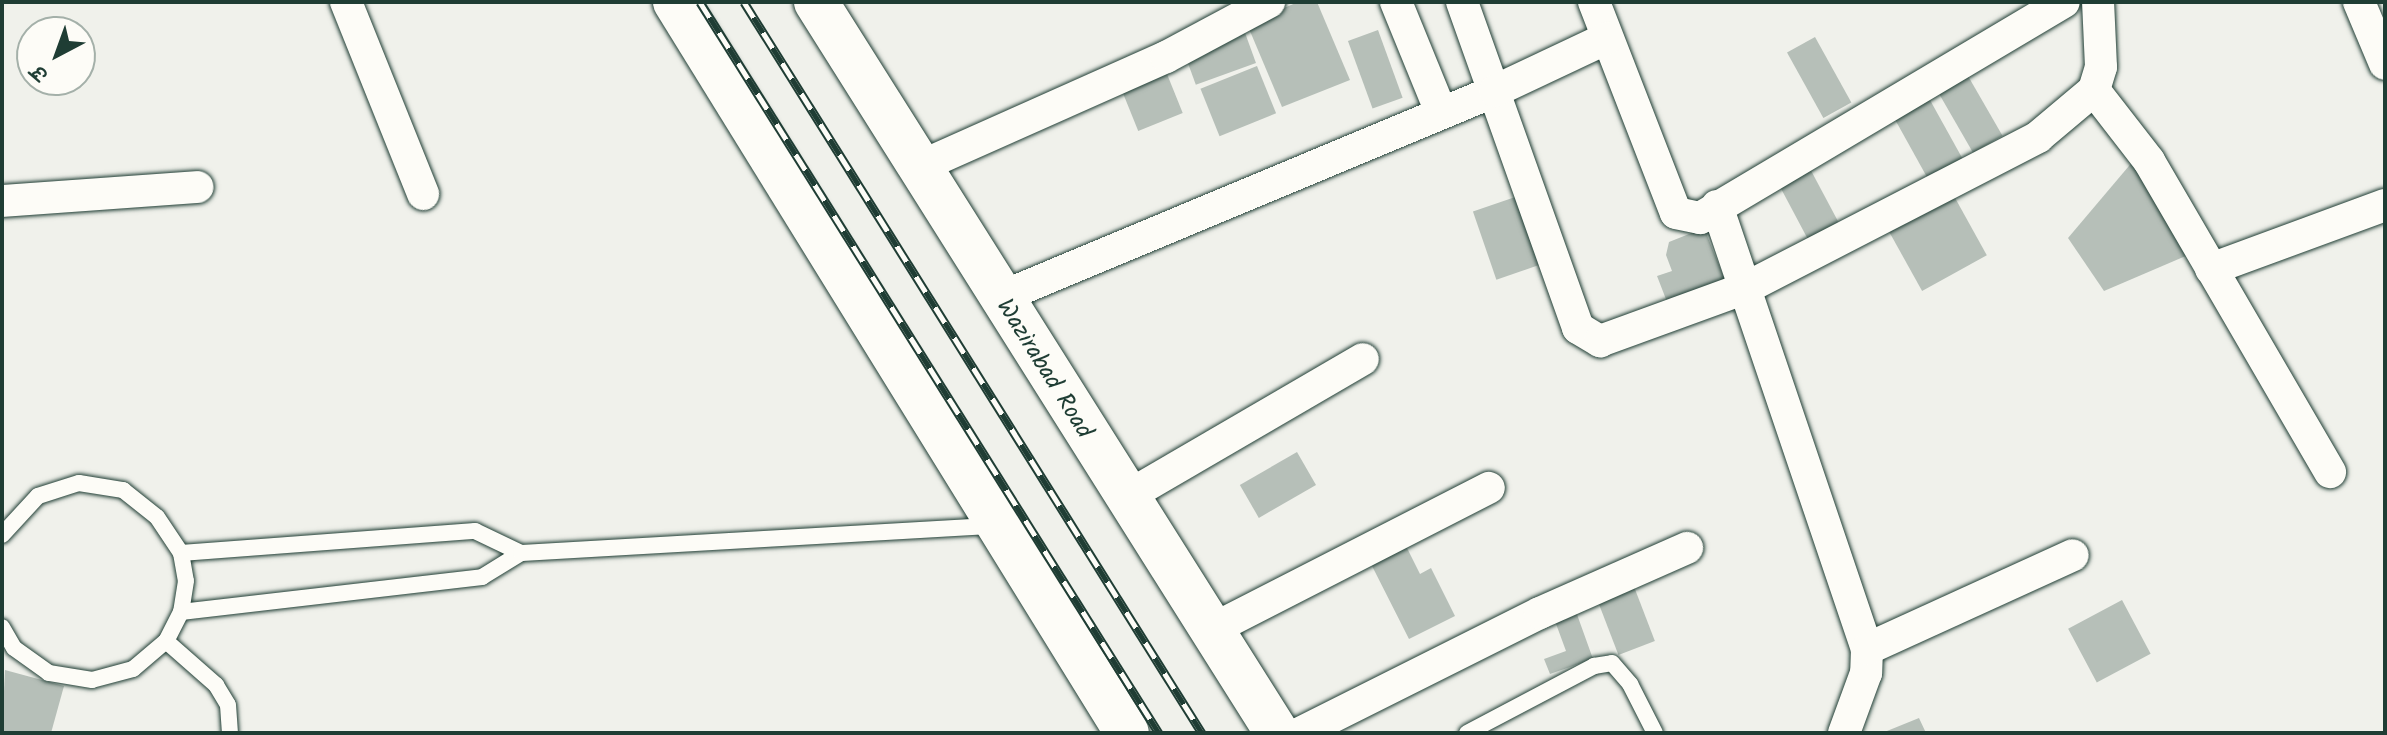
<!DOCTYPE html>
<meta charset="utf-8">
<style>
body{margin:0}
#map{position:relative;width:2387px;height:735px;overflow:hidden;background:#f0f1eb;font-family:Kalam,"Playpen Sans Deva",sans-serif}
div>[style]{position:absolute}
.building>*{inset:0;background:#b6bfb8;transform-origin:0 0}
.roads{filter:drop-shadow(0 0 2px #1f3d34) drop-shadow(0 0 2px #1f3d34)}
.lane>*{height:16px;margin:-8px;padding:0 8px;transform-origin:8px;border-radius:8px;background:#fdfcf7}
.street>*{height:32px;margin:-16px;padding:0 16px;transform-origin:16px;border-radius:16px;background:#fdfcf7}
.highway>*{height:44px;margin:-22px;padding:0 22px;transform-origin:22px;border-radius:22px;background:#fdfcf7}
.rail>*{height:9px;margin-top:-4.5px;transform-origin:0;background:repeating-linear-gradient(90deg,#fdfcf7 0 18px,#1f3d34 0 36px);box-sizing:border-box;border-block:2px solid #1f3d34}
span{translate:-50% -50%;white-space:nowrap;text-align:center;line-height:1.15;-webkit-text-stroke:6px #fdfcf7;paint-order:stroke}
.street-label{font-size:24px;color:#1f3d34}
.frame{position:absolute;inset:0;border:4px solid #1f3d34;pointer-events:none}
.north{position:absolute;left:16px;top:16px;width:80px;height:80px;box-sizing:border-box;background:#fdfcf7;border:2px solid #a4b0a9;border-radius:50%;rotate:221deg;font-size:22px;font-weight:700;line-height:32px;text-align:center;color:#1f3d34}
.north::after{content:'';display:block;margin:auto;width:28px;height:36px;background:#1f3d34;clip-path:polygon(50% 0,100% 100%,50% 72%,0 100%)}
</style>
<div id="map">
<div class="building">
<div style="clip-path:polygon(1298px 2px,1317px 2px,1350px 80px,1282px 107px,1247px 24px)"></div>
<div style="left:1244px;top:30px;width:35px;height:64px;rotate:70deg"></div>
<div style="left:1378px;top:30px;width:72px;height:32px;rotate:70deg"></div>
<div style="left:1815px;top:37px;width:75px;height:32px;rotate:61deg"></div>
<div style="left:1257px;top:66px;width:51px;height:61px;rotate:68deg"></div>
<div style="left:1964px;top:69px;width:77px;height:34px;rotate:60deg"></div>
<div style="left:1167px;top:74px;width:42px;height:48px;rotate:68deg"></div>
<div style="left:1925px;top:91px;width:85px;height:40px;rotate:61deg"></div>
<div style="clip-path:polygon(2134px 160px,2188px 255px,2104px 291px,2068px 238px)"></div>
<div style="left:1807px;top:163px;width:72px;height:35px;rotate:62deg"></div>
<div style="left:1949px;top:187px;width:78px;height:74px;rotate:61deg"></div>
<div style="left:1524px;top:194px;width:72px;height:54px;rotate:71deg"></div>
<div style="clip-path:polygon(1704px 228px,1727px 285px,1669px 307px,1657px 276px,1672px 271px,1666px 255px,1669px 242px)"></div>
<div style="left:1297px;top:452px;width:38px;height:66px;rotate:60deg"></div>
<div style="clip-path:polygon(1405px 544px,1420px 574px,1431px 568px,1455px 616px,1409px 639px,1370px 562px)"></div>
<div style="left:1633px;top:584px;width:61px;height:39px;rotate:69deg"></div>
<div style="left:2122px;top:600px;width:61px;height:61px;rotate:62deg"></div>
<div style="clip-path:polygon(1574px 606px,1593px 659px,1550px 674px,1544px 659px,1566px 651px,1552px 613px)"></div>
<div style="clip-path:polygon(5px 670px,64px 686px,51px 733px,2px 733px)"></div>
<div style="clip-path:polygon(1919px 718px,1926px 733px,1882px 733px)"></div>
</div>
<div class="roads">
<div class="lane">
<div style="left:2px;top:535px;width:53px;rotate:-47.3deg"></div>
<div style="left:38px;top:496px;width:43px;rotate:-17.6deg"></div>
<div style="left:79px;top:483px;width:45px;rotate:9deg"></div>
<div style="left:123px;top:490px;width:43px;rotate:38.5deg"></div>
<div style="left:157px;top:517px;width:43px;rotate:56.3deg"></div>
<div style="left:181px;top:553px;width:28px;rotate:80deg"></div>
<div style="left:186px;top:581px;width:31px;rotate:99deg"></div>
<div style="left:181px;top:612px;width:33px;rotate:117deg"></div>
<div style="left:166px;top:641px;width:43px;rotate:139.7deg"></div>
<div style="left:133px;top:669px;width:42px;rotate:165deg"></div>
<div style="left:92px;top:680px;width:44px;rotate:-170.8deg"></div>
<div style="left:49px;top:673px;width:43px;rotate:-144.5deg"></div>
<div style="left:14px;top:648px;width:24px;rotate:-120deg"></div>
<div style="left:181px;top:553px;width:295px;rotate:-4.3deg"></div>
<div style="left:475px;top:531px;width:51px;rotate:25.6deg"></div>
<div style="left:181px;top:612px;width:303px;rotate:-6.6deg"></div>
<div style="left:482px;top:577px;width:46px;rotate:-31.6deg"></div>
<div style="left:521px;top:553px;width:474px;rotate:-3.3deg"></div>
<div style="left:166px;top:641px;width:67px;rotate:41.3deg"></div>
<div style="left:216px;top:685px;width:23px;rotate:59deg"></div>
<div style="left:228px;top:705px;width:28px;rotate:86deg"></div>
<div style="left:1467px;top:733px;width:144px;rotate:-27.8deg"></div>
<div style="left:1594px;top:666px;width:18px;rotate:-9deg"></div>
<div style="left:1612px;top:663px;width:28px;rotate:49deg"></div>
<div style="left:1630px;top:684px;width:55px;rotate:63deg"></div>
</div>
<div class="street">
<div style="left:346px;top:2px;width:207px;rotate:68.1deg"></div>
<div style="left:1396px;top:2px;width:119px;rotate:67.8deg"></div>
<div style="left:1462px;top:2px;width:346px;rotate:70.4deg"></div>
<div style="left:1578px;top:328px;width:26px;rotate:31deg"></div>
<div style="left:1600px;top:341px;width:155px;rotate:-20deg"></div>
<div style="left:1746px;top:288px;width:329px;rotate:-27.3deg"></div>
<div style="left:2038px;top:137px;width:73px;rotate:-40deg"></div>
<div style="left:2094px;top:90px;width:24px;rotate:-73deg"></div>
<div style="left:2101px;top:67px;width:65px;rotate:-92.6deg"></div>
<div style="left:1594px;top:2px;width:226px;rotate:68.8deg"></div>
<div style="left:1676px;top:213px;width:25px;rotate:12deg"></div>
<div style="left:1700px;top:218px;width:423px;rotate:-30.7deg"></div>
<div style="left:2359px;top:2px;width:67px;rotate:67.2deg"></div>
<div style="left:2094px;top:90px;width:90px;rotate:52.2deg"></div>
<div style="left:2149px;top:161px;width:360px;rotate:59.8deg"></div>
<div style="left:919px;top:167px;width:270px;rotate:-24deg"></div>
<div style="left:1166px;top:57px;width:117px;rotate:-28.1deg"></div>
<div style="left:2px;top:201px;width:196px;rotate:-4.1deg"></div>
<div style="left:1717px;top:206px;width:468px;rotate:71.3deg"></div>
<div style="left:1867px;top:649px;width:24px;rotate:92deg"></div>
<div style="left:1866px;top:673px;width:64px;rotate:110.1deg"></div>
<div style="left:2211px;top:269px;width:185px;rotate:-20.2deg"></div>
<div style="left:999px;top:298px;width:537px;rotate:-22.65deg"></div>
<div style="left:1495px;top:91px;width:124px;rotate:-25.3deg"></div>
<div style="left:1126px;top:497px;width:274px;rotate:-30.2deg"></div>
<div style="left:1211px;top:630px;width:312px;rotate:-27.1deg"></div>
<div style="left:1867px;top:649px;width:226px;rotate:-24.5deg"></div>
<div style="left:1300px;top:733px;width:268px;rotate:-26.6deg"></div>
<div style="left:1540px;top:613px;width:161px;rotate:-23.9deg"></div>
</div>
<div class="highway">
<div style="left:675px;top:2px;width:859px;rotate:58.27deg"></div>
<div style="left:816px;top:2px;width:864px;rotate:57.76deg"></div>
</div>
</div>
<div class="rail">
<div style="left:700px;top:2px;width:863px;rotate:57.88deg"></div>
<div style="left:744px;top:2px;width:863px;rotate:57.93deg"></div>
</div>
<div class="street-label">
<span style="left:1044px;top:369px;rotate:58deg">Wazirabad Road</span>
</div>
<div class="frame"></div>
<div class="north">उ</div>
</div>
